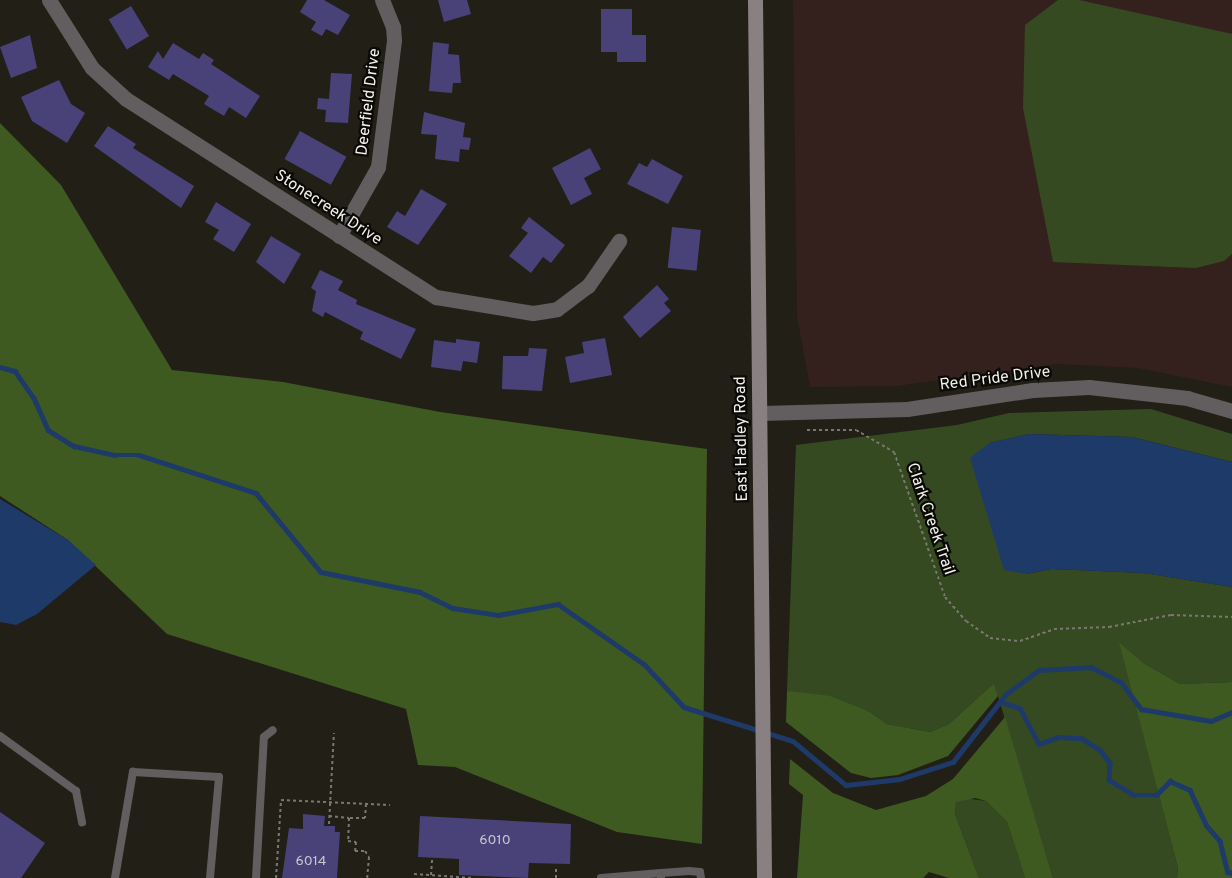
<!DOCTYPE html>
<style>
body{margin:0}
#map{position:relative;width:1232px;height:878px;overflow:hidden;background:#221f17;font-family:Overpass,sans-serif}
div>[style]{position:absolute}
.education>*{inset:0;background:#34211d}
.green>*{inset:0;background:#364a22}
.forest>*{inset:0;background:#3f5a21}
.water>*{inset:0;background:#1e3a69}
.stream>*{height:4.5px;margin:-2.25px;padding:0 2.25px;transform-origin:2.25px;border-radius:2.25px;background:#1e3a69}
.building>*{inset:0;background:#494278;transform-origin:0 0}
.path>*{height:2px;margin-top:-1px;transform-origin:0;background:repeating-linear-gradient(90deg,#797770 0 3px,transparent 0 6px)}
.lane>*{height:8px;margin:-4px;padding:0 4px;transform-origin:4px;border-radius:4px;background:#625d5e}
.street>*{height:15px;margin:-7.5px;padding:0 7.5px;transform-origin:7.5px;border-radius:7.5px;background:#625d5e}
.secondary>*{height:15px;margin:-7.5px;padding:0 7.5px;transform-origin:7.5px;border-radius:7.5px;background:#898082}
span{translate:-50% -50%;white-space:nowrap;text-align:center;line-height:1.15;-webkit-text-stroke:4.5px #0a0906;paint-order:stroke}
.number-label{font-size:14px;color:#c8c5ce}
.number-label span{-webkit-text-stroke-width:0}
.street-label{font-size:16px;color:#f2f1eb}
</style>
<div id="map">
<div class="education">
<div style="clip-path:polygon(793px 0,1232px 0,1232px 387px,1138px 368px,1058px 364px,896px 386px,810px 387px,797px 316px)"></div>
</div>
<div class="green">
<div style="clip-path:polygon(1058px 0,1079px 0,1232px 34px,1232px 254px,1224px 261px,1196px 268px,1053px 262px,1023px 108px,1025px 25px)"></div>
<div style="clip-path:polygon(1151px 409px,1232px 434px,1232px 462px,1132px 437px,1029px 434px,989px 443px,1026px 574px,1052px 569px,1144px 573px,1232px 587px,1232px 682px,1180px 684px,1145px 664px,1120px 643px,1178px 868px,1177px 878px,1053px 878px,994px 683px,949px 724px,930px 732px,887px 724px,870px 712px,787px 691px,796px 445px,957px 425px,1009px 413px)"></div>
<div style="clip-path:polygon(964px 798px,986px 801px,1007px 822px,1025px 878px,979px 878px,955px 814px,956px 802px)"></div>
</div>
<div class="forest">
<div style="clip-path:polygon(0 123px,61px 185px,172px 370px,283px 382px,440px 412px,707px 449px,702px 844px,617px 832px,455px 767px,418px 765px,406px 709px,167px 634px,68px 540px,0 496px)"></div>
<div style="clip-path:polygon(1119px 642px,1145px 664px,1180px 684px,1232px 682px,1232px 878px,1177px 878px,1178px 868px)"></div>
<div style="clip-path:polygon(994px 683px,998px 696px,948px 756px,898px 775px,871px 778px,851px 773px,786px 722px,787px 691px,830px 696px,870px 712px,887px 724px,930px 732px,949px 724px)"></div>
<div style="clip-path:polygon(1005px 717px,1053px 878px,1025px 878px,1007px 822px,986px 801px,975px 798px,956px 802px,955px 814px,979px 878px,949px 878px,929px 872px,923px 878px,797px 878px,803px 795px,789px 784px,790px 759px,833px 793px,876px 810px,926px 796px,953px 779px)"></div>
</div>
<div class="water">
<div style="clip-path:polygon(1029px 434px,1132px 437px,1232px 462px,1232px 587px,1144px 573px,1052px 569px,1026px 574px,1004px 570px,970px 458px,989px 443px)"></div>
<div style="clip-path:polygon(0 499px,68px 540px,96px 565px,37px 614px,16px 625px,0 622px)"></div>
</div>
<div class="stream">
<div style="left:0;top:367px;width:16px;rotate:15deg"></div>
<div style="left:15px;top:371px;width:33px;rotate:55deg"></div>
<div style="left:34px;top:398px;width:35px;rotate:66deg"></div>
<div style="left:48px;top:430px;width:31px;rotate:32deg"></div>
<div style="left:74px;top:446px;width:42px;rotate:12.4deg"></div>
<div style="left:115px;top:455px;width:24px"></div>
<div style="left:139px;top:455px;width:123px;rotate:18deg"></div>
<div style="left:256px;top:493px;width:102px;rotate:50.6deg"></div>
<div style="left:321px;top:572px;width:101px;rotate:11.4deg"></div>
<div style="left:420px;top:592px;width:37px;rotate:26deg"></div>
<div style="left:453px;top:608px;width:46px;rotate:8.8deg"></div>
<div style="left:498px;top:615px;width:61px;rotate:-10.4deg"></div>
<div style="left:558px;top:604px;width:106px;rotate:35deg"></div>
<div style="left:645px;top:665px;width:57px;rotate:47.1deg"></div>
<div style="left:684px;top:707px;width:114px;rotate:17.3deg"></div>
<div style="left:793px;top:741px;width:69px;rotate:39.7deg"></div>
<div style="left:846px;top:785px;width:54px;rotate:-6.3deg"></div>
<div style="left:900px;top:779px;width:56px;rotate:-17.8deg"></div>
<div style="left:953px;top:762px;width:86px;rotate:-52.1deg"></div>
<div style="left:1006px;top:694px;width:41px;rotate:-36deg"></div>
<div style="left:1039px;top:670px;width:52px;rotate:-3.3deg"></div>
<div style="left:1091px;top:667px;width:34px;rotate:27deg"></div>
<div style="left:1121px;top:682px;width:34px;rotate:53deg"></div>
<div style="left:1141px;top:709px;width:71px;rotate:9.7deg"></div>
<div style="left:1211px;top:721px;width:23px;rotate:-23deg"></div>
<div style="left:1001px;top:702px;width:20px;rotate:18deg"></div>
<div style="left:1020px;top:708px;width:41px;rotate:62.2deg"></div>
<div style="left:1039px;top:744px;width:21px;rotate:-19deg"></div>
<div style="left:1059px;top:737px;width:22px;rotate:3deg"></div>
<div style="left:1081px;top:738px;width:22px;rotate:32deg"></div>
<div style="left:1100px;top:750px;width:16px;rotate:52deg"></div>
<div style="left:1110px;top:763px;width:17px;rotate:93deg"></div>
<div style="left:1109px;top:780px;width:29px;rotate:31deg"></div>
<div style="left:1134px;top:795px;width:22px"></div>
<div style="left:1156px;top:795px;width:20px;rotate:-45deg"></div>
<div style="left:1170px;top:781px;width:22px;rotate:24deg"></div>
<div style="left:1190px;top:790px;width:40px;rotate:65deg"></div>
<div style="left:1207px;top:826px;width:20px;rotate:49deg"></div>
<div style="left:1220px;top:841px;width:32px;rotate:76deg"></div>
<div style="left:1228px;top:872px;width:4px;rotate:14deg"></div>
</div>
<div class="building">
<div style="clip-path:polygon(307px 0,324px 0,350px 15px,338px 35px,326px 29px,322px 36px,311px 30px,316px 22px,300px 12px)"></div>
<div style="clip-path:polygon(438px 0,467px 0,471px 14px,444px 22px)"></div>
<div style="left:131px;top:6px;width:35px;height:26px;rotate:59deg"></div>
<div style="clip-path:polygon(601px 9px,632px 9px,632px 35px,646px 35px,646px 62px,617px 62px,617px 52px,601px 52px)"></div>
<div style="clip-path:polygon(30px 35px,37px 68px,11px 78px,0 47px)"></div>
<div style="clip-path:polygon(433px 42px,449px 44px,448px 54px,459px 55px,461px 83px,453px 83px,452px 93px,429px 91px)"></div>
<div style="clip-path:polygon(173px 43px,199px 59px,203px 53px,214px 60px,211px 64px,260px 96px,246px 118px,229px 107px,224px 116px,204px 104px,209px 96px,173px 74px,169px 80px,148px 67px,158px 51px,163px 59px)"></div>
<div style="clip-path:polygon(331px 73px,352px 74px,348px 123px,325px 122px,326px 110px,317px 109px,318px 98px,329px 99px)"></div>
<div style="clip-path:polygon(59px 80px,71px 104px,85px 113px,67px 143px,32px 121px,21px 97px)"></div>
<div style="clip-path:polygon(424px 112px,465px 123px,463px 137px,471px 138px,469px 150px,460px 149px,459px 162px,435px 159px,437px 135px,421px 134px)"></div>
<div style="clip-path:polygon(108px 126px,136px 144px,133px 148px,194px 186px,181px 208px,94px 146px)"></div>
<div style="left:300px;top:131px;width:53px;height:32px;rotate:29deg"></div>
<div style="clip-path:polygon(590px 148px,601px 169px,584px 178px,592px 194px,571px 205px,552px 168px)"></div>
<div style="clip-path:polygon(652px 159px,683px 176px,668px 204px,627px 184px,639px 163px,647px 167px)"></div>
<div style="clip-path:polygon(421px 189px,447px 204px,418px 245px,387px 227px,397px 211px,405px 216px)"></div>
<div style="clip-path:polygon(216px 202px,251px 224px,234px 252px,213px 239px,219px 230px,205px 222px)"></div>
<div style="clip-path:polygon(529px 217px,565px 245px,551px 263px,543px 257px,531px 273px,509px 256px,528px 233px,521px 228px)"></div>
<div style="left:672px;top:227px;width:29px;height:41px;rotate:6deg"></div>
<div style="clip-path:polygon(271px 236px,301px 254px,284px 284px,256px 262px)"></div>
<div style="clip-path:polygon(320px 270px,343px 281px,338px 290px,357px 300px,356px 304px,416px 329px,401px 359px,360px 339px,363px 332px,325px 312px,323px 317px,312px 311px,316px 291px,311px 288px)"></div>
<div style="clip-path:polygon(657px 285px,669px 299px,664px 303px,671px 311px,640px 338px,623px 317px)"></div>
<div style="clip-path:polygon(605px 338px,612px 375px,570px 383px,565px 357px,584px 353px,582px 342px)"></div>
<div style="clip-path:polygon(456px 339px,480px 342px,477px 363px,463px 361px,461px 371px,431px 367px,434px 340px,456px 343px)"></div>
<div style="clip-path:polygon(529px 348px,547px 349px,542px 391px,502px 389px,503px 356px,528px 356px)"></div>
<div style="clip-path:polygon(0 812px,45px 843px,21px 878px,0 878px)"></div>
<div style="clip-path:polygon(303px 814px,325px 816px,324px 826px,335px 826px,335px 832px,340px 832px,337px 878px,282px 878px,289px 828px,303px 829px)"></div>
<div style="clip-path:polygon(420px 816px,571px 824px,570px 864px,529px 863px,528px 878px,459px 875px,459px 859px,418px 857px)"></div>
</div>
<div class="path">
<div style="left:807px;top:430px;width:49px"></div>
<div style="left:856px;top:430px;width:44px;rotate:30.1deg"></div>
<div style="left:894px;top:452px;width:154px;rotate:70.6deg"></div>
<div style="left:945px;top:597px;width:32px;rotate:49deg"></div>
<div style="left:966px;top:621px;width:29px;rotate:35deg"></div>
<div style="left:990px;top:638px;width:30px;rotate:6deg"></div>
<div style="left:1020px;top:641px;width:36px;rotate:-19deg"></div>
<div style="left:1054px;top:629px;width:55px;rotate:-2.1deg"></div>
<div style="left:1109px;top:627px;width:63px;rotate:-11deg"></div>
<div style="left:1171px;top:615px;width:61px;rotate:1.9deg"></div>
<div style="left:366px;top:804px;width:14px;rotate:94deg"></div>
<div style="left:365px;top:818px;width:16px;rotate:180deg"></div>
<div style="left:349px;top:818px;width:23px;rotate:92deg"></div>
<div style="left:348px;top:841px;width:8px;rotate:7deg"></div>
<div style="left:356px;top:842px;width:9px;rotate:96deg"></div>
<div style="left:355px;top:851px;width:10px"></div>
<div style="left:365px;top:851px;width:7px;rotate:56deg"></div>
<div style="left:369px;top:857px;width:21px;rotate:95deg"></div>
<div style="left:329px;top:816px;width:20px;rotate:6deg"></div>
<div style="left:329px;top:824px;width:91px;rotate:-86.9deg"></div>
<div style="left:414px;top:874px;width:59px;rotate:3.9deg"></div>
<div style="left:431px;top:875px;width:16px;rotate:-86deg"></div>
<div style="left:276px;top:878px;width:78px;rotate:-86.3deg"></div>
<div style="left:281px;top:800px;width:109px;rotate:2.6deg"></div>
<div style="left:556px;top:878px;width:12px;rotate:-90deg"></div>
</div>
<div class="lane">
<div style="left:0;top:736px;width:94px;rotate:35.9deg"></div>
<div style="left:76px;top:791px;width:32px;rotate:79deg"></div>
<div style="left:115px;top:878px;width:108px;rotate:-80.4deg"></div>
<div style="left:133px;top:772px;width:86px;rotate:3.3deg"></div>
<div style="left:219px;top:777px;width:101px;rotate:95.1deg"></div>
<div style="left:256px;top:878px;width:141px;rotate:-86.8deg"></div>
<div style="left:264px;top:737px;width:11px;rotate:-38deg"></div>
<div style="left:601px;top:878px;width:60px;rotate:-4.8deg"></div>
<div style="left:661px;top:878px;width:5px;rotate:-90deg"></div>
<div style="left:661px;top:873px;width:28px;rotate:-4deg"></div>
<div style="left:689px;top:871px;width:11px;rotate:5deg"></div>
<div style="left:700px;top:872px;width:6px;rotate:81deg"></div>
</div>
<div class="street">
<div style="left:49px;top:0;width:80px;rotate:57.7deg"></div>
<div style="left:92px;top:68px;width:46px;rotate:42.4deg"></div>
<div style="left:126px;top:99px;width:368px;rotate:32.6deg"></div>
<div style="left:436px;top:297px;width:98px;rotate:9.4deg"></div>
<div style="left:533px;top:313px;width:24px;rotate:-9deg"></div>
<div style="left:557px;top:309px;width:39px;rotate:-37deg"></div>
<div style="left:588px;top:286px;width:55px;rotate:-55.4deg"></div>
<div style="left:339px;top:236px;width:79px;rotate:-60.5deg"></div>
<div style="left:378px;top:167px;width:128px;rotate:-82.8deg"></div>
<div style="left:394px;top:40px;width:13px;rotate:-94deg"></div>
<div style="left:393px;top:27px;width:29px;rotate:-112deg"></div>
<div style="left:760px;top:413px;width:147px;rotate:-1.6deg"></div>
<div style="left:907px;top:409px;width:127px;rotate:-8.6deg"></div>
<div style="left:1033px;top:390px;width:56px;rotate:-3.1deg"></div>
<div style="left:1089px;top:387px;width:99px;rotate:6.4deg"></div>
<div style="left:1187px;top:398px;width:47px;rotate:16.1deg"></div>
</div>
<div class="secondary">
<div style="left:755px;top:0;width:878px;rotate:89.41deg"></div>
</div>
<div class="number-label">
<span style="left:495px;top:841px">6010</span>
<span style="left:311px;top:862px">6014</span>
</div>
<div class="street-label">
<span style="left:369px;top:102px;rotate:-83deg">Deerfield Drive</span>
<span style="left:328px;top:208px;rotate:33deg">Stonecreek Drive</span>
<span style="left:995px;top:379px;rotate:-7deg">Red Pride Drive</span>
<span style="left:742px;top:439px;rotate:-91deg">East Hadley Road</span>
<span style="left:930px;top:519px;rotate:71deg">Clark Creek Trail</span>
</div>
</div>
